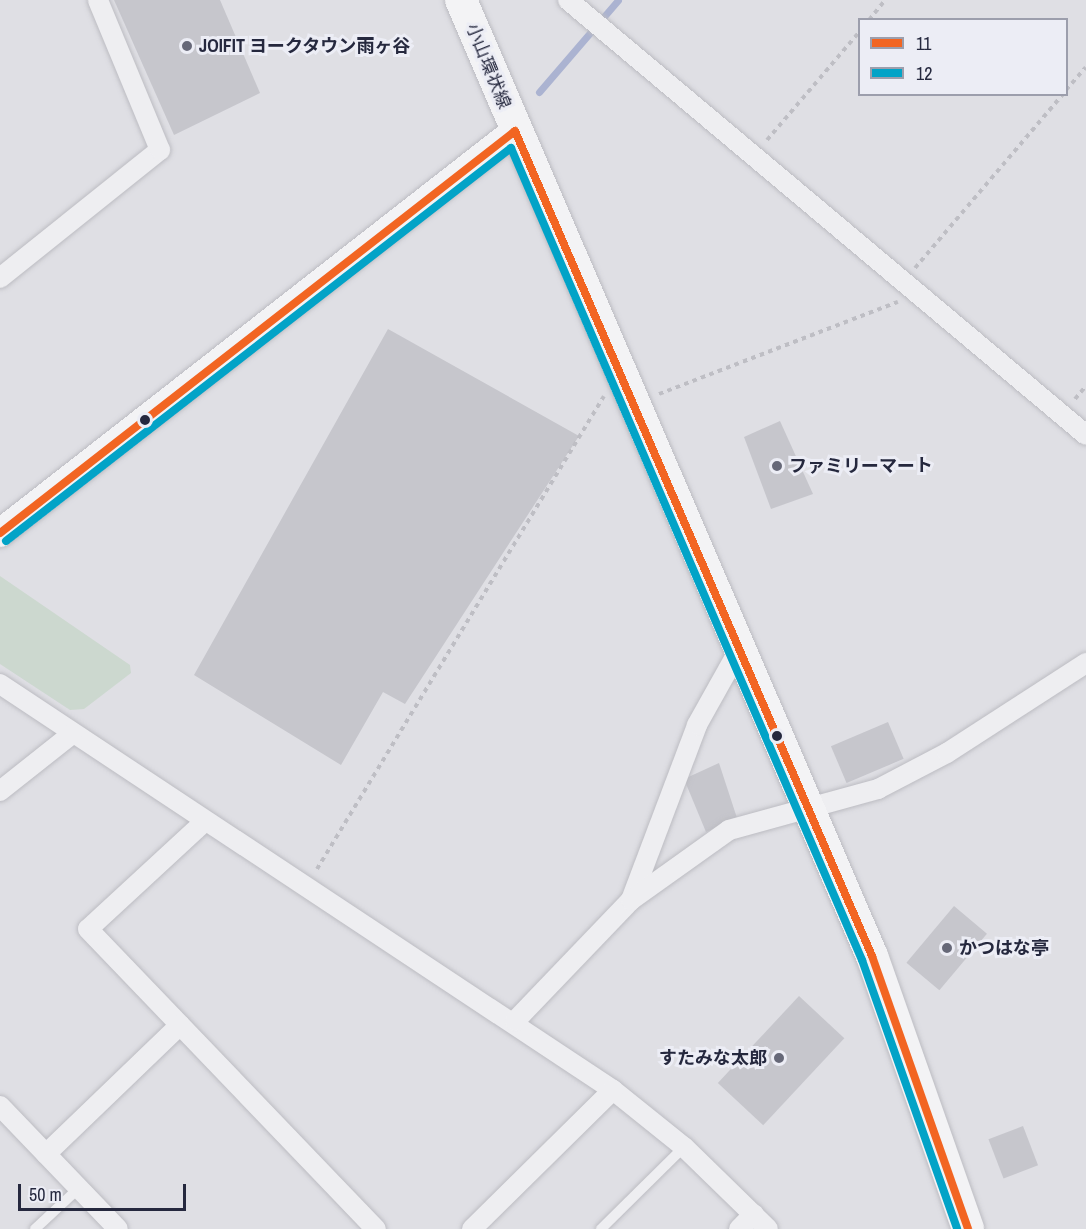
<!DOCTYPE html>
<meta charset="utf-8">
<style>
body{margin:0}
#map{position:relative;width:1086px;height:1229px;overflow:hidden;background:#dfdfe4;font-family:"Archivo Narrow","Noto Sans JP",sans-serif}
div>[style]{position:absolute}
.green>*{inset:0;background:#ccd8cf}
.stream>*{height:7px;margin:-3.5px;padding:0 3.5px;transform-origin:3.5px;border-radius:3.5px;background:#abb3d1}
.building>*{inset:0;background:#c6c6cc;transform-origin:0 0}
.path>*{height:4px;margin-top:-2px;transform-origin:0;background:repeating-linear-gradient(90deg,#bebec4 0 4.5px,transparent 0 9px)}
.roads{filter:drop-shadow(0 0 2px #bcbcc2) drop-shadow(0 0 2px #bcbcc2)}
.lane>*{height:10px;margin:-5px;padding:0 5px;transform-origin:5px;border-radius:5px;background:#eeeef1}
.street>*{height:20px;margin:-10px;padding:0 10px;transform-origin:10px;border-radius:10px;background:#eeeef1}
.secondary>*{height:28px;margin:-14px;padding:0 14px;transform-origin:14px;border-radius:14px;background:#f3f3f5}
.primary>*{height:32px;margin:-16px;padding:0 16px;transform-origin:16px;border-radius:16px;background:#f3f3f5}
.bus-1>*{height:8px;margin:-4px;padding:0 4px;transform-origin:4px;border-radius:4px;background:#f26522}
.bus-2>*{height:8px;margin:-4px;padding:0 4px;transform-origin:4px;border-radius:4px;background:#02a3c7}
.dots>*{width:16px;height:16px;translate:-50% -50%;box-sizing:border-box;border:3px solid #ecedf5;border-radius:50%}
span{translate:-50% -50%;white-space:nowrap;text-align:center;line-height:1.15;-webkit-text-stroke:6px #ecedf5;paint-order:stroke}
.poi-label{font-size:18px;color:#25283e;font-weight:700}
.left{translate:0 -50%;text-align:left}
.right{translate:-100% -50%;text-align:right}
.street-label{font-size:18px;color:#25283e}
.legend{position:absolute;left:858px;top:18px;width:210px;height:78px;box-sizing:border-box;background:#ecedf5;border:2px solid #9c9eac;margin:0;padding:8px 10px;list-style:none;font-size:18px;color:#25283e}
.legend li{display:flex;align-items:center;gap:12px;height:30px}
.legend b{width:30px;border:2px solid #9c9eac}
.scale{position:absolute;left:18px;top:1184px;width:168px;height:27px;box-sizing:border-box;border:3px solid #25283e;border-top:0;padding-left:8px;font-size:18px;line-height:21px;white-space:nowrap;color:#25283e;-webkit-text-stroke:4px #ecedf5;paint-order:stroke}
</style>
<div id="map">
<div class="green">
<div style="clip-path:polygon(0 576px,130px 665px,131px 673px,84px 709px,70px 710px,0 664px)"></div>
</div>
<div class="stream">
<div style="left:539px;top:92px;width:121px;rotate:-49.3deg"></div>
</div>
<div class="building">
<div style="clip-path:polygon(114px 0,220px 0,260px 93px,174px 135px)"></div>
<div style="clip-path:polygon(388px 329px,579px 436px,405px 704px,383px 692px,341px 765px,194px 675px)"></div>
<div style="clip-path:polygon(780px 421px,813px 494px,771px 509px,744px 437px)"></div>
<div style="left:888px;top:722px;width:40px;height:62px;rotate:67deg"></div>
<div style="clip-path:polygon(719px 763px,737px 818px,706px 832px,684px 779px)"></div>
<div style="left:954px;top:906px;width:43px;height:74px;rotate:40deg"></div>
<div style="left:799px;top:996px;width:62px;height:119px;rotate:43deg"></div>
<div style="left:1023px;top:1126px;width:42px;height:37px;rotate:69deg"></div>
</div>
<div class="path">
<div style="left:869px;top:20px;width:26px;rotate:-51deg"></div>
<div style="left:1066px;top:90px;width:30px;rotate:-49deg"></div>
<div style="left:767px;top:140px;width:143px;rotate:-49.5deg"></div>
<div style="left:915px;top:268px;width:228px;rotate:-49.6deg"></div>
<div style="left:659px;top:394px;width:256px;rotate:-21.1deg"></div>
<div style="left:1075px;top:399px;width:17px;rotate:-50deg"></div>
<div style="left:317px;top:869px;width:553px;rotate:-58.75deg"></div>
</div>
<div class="roads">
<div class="lane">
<div style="left:35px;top:1229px;width:60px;rotate:-43deg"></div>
<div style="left:601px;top:1229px;width:117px;rotate:-44.7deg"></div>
</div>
<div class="street">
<div style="left:568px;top:0;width:676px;rotate:40.02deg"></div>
<div style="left:0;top:278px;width:205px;rotate:-38.7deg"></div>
<div style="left:160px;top:150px;width:162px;rotate:-112.5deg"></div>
<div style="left:0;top:684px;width:735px;rotate:33.52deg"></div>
<div style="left:613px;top:1090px;width:91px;rotate:38.8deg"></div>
<div style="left:684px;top:1147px;width:117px;rotate:44.3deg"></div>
<div style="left:0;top:791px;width:92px;rotate:-38.4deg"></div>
<div style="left:203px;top:823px;width:156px;rotate:137.3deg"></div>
<div style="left:88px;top:929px;width:416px;rotate:46.2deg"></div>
<div style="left:631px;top:900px;width:187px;rotate:-69.3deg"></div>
<div style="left:697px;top:725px;width:88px;rotate:-60.8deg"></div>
<div style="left:515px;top:1021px;width:168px;rotate:-46.2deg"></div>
<div style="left:631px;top:900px;width:120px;rotate:-35.5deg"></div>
<div style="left:729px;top:830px;width:155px;rotate:-15.4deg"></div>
<div style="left:878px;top:789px;width:78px;rotate:-27.6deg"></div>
<div style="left:947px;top:753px;width:166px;rotate:-32.9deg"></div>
<div style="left:0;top:1106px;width:170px;rotate:46.2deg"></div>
<div style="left:46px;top:1154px;width:186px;rotate:-43.9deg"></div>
<div style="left:472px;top:1229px;width:198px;rotate:-44.6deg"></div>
<div style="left:739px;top:1229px;width:21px;rotate:-45deg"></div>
</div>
<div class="secondary">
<div style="left:0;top:533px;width:653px;rotate:-37.97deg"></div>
</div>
<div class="primary">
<div style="left:461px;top:0;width:1041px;rotate:66.74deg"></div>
<div style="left:872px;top:956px;width:289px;rotate:70.6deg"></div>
</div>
</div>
<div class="bus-1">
<div style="left:515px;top:131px;width:899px;rotate:66.6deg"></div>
<div style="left:872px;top:956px;width:289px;rotate:70.6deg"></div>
<div style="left:0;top:533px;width:653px;rotate:-37.97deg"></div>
</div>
<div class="bus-2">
<div style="left:6px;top:541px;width:640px;rotate:-37.89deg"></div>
<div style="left:511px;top:148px;width:885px;rotate:66.62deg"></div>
<div style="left:862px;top:960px;width:285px;rotate:70.5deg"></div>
</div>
<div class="dots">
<div style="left:187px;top:46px;background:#666878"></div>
<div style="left:145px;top:420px;background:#25283e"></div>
<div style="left:777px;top:466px;background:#666878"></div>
<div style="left:777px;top:736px;background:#25283e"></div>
<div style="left:947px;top:948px;background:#666878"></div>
<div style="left:779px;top:1058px;background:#666878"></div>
</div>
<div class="poi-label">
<span class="left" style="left:199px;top:46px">JOIFIT ヨークタウン雨ヶ谷</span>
<span class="left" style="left:789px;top:466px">ファミリーマート</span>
<span class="left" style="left:959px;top:948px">かつはな亭</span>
<span class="right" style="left:767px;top:1058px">すたみな太郎</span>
</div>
<div class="street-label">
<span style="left:488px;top:66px;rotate:68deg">小山環状線</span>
</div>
<ul class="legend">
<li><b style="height:8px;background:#f26522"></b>11</li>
<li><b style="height:8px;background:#02a3c7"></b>12</li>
</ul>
<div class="scale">50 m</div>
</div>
